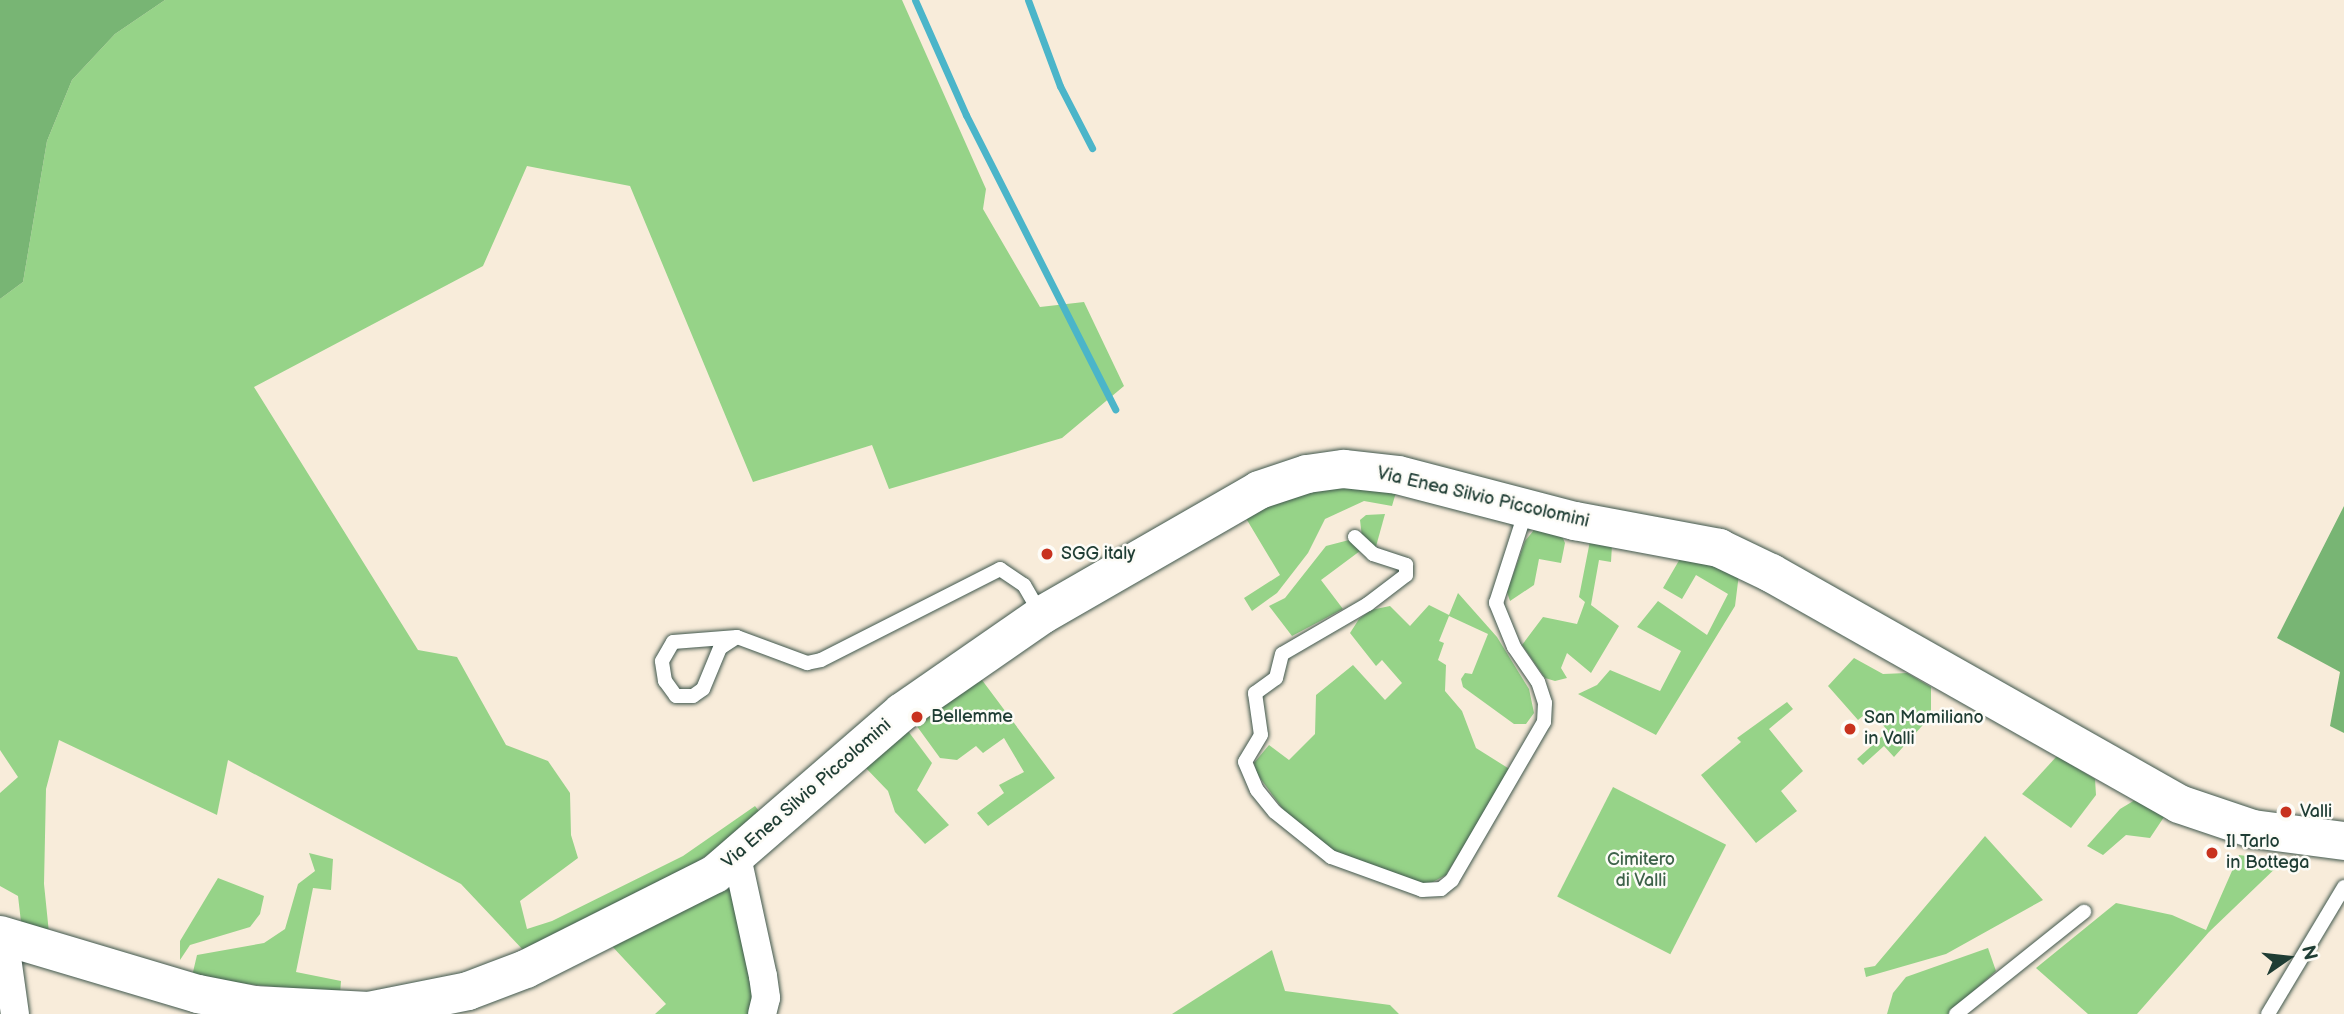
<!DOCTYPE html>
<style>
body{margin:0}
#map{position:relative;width:2344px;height:1014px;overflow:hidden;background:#f8ecda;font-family:"Balsamiq Sans",sans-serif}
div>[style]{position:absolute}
.green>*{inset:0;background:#96d388;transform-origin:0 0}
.forest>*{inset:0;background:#78b574}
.stream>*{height:7px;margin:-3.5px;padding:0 3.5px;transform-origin:3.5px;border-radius:3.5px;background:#4bb5c9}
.roads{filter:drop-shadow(0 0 2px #40574d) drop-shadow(0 0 2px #40574d)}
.lane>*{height:14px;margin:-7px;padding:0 7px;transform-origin:7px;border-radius:7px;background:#fff}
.street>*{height:28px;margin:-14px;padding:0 14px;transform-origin:14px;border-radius:14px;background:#fff}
.secondary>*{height:38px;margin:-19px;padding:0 19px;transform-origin:19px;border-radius:19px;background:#fff}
.dots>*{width:19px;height:19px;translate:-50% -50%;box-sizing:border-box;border:4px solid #fdfcf7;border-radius:50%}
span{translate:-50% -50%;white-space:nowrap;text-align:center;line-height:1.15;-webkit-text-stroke:5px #fdfcf7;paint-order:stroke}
.street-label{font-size:18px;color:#1f3d34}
.poi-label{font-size:18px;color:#1f3d34}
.left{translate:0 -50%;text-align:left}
.park-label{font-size:18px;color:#3d6249}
.north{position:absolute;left:2253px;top:923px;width:70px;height:70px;-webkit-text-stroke:5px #fdfcf7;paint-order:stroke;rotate:76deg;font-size:19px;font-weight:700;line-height:28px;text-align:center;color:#1f3d34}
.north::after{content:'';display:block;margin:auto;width:24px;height:32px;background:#1f3d34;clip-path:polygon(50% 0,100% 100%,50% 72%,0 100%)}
</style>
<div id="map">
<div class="green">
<div style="clip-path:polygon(165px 0,902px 0,986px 189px,983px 209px,1040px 307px,1084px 302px,1124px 386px,1062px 438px,889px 489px,872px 445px,753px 482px,630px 186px,527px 166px,483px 266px,254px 387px,418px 650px,457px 657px,506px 745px,548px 761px,570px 793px,571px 835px,578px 858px,520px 901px,527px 929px,552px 921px,683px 856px,755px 806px,763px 816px,690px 867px,525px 952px,461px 884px,228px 760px,217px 815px,59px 740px,46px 789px,44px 884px,49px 933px,21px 922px,18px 896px,0 886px,0 793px,18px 777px,0 750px,0 299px,23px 282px,47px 141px,72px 80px,115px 34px)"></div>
<div style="clip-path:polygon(1323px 488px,1397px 489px,1392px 506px,1364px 501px,1325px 519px,1308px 553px,1277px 593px,1252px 611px,1244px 598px,1280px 575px,1244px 515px)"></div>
<div style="clip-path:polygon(1385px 514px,1375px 550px,1362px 537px,1360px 520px,1366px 515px)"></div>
<div style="clip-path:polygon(1534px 530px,1561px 534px,1565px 543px,1561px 563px,1539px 559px,1534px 585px,1510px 601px,1507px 592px,1525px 541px)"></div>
<div style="clip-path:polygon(1349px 540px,1360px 551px,1321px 580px,1343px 609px,1292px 636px,1269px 606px,1285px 598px,1326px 546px)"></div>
<div style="clip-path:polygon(1590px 541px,1612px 545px,1611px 562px,1599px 560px,1591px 605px,1619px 626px,1591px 673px,1567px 653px,1561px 668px,1567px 678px,1555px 681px,1545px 678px,1522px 645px,1543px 617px,1577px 624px,1585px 602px,1579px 597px)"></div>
<div style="clip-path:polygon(1681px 557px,1739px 574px,1735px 606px,1656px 735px,1578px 694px,1597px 685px,1610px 670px,1660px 691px,1681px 651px,1637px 627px,1658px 601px,1707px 635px,1728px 594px,1696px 575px,1682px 599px,1663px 588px)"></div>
<div style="clip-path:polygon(1458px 593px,1497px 637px,1529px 689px,1534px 713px,1526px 724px,1514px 724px,1463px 687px,1461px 679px,1465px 673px,1472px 674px,1488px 634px,1449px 616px,1439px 641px,1444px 643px,1438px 660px,1446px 665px,1445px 691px,1462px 711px,1476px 748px,1511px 770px,1446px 875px,1427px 885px,1334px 853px,1285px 812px,1257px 774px,1254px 763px,1269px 745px,1289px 760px,1315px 734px,1316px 695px,1353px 665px,1385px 700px,1402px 683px,1382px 660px,1376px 666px,1350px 633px,1359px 619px,1371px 610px,1390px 606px,1410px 626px,1429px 605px,1449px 615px)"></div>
<div style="clip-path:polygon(1854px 658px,1883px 674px,1907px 673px,1931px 687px,1931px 716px,1894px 757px,1884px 746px,1863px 765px,1857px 759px,1888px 731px,1870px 710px,1858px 720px,1828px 686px)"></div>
<div style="clip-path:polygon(979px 676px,1055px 778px,988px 826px,977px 813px,1004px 793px,999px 785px,1024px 772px,1004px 738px,983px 753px,976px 746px,957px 760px,940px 758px,916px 725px)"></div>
<div style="clip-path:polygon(1787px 702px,1793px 709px,1769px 729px,1803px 771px,1781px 791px,1797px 811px,1756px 843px,1701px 775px,1741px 742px,1737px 738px)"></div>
<div style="clip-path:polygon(908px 731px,932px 763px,917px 790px,949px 825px,925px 844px,895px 812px,888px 791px,862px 764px)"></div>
<div style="clip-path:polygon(2057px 756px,2095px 779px,2096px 795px,2071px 828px,2022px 794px)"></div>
<div style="left:1613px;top:787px;width:127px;height:123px;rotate:27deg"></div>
<div style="clip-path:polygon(2135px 800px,2164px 817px,2150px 838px,2126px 835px,2103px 855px,2087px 846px,2120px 809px)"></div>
<div style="clip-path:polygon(1985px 836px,2043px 900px,1946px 954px,1866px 977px,1864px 968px,1875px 966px)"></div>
<div style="clip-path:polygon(309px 853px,333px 859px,331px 890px,313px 888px,296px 972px,341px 981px,340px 994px,199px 979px,193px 972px,197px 955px,264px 943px,285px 929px,298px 884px,315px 871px)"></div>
<div style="clip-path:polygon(2239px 855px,2283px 861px,2209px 932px,2137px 1014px,2088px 1014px,2036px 968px,2116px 903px,2172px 915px,2206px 930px)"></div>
<div style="clip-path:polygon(735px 877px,756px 1014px,655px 1014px,666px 1004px,610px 944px)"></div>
<div style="clip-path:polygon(218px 878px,264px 896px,260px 914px,250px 927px,190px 945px,180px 960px,180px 941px)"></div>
<div style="clip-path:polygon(1988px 948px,1996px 971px,1948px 1014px,1887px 1014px,1893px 993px,1906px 977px)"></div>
<div style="clip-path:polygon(1272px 950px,1285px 991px,1390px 1005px,1399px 1014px,1172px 1014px)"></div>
</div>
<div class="forest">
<div style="clip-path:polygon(0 0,165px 0,115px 34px,72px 80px,47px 141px,23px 282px,0 299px)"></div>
<div style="clip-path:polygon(2344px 506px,2344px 733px,2330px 726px,2340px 672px,2277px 638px)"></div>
</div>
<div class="stream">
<div style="left:915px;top:0;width:126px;rotate:66.1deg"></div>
<div style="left:966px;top:115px;width:330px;rotate:63.1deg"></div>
<div style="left:1028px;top:0;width:92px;rotate:69.6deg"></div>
<div style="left:1060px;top:86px;width:70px;rotate:62.7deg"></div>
</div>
<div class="roads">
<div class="lane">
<div style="left:1355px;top:537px;width:25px;rotate:43deg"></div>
<div style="left:1373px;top:554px;width:35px;rotate:18deg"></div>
<div style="left:1406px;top:565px;width:10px;rotate:90deg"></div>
<div style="left:1406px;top:575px;width:48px;rotate:142.7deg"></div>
<div style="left:1368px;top:604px;width:99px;rotate:149.8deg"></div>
<div style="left:1282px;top:654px;width:25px;rotate:104deg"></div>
<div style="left:1276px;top:678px;width:26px;rotate:144deg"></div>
<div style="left:1255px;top:693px;width:42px;rotate:81.9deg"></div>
<div style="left:1261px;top:735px;width:31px;rotate:121deg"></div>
<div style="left:1245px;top:762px;width:30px;rotate:67deg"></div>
<div style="left:1257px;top:790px;width:28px;rotate:51deg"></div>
<div style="left:1275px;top:812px;width:72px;rotate:38.8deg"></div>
<div style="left:1331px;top:857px;width:97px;rotate:19.9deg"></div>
<div style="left:1422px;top:890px;width:19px;rotate:-3deg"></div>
<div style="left:1441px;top:889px;width:14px;rotate:-39deg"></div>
<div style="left:1452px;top:880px;width:183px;rotate:-59.8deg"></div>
<div style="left:1544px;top:722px;width:19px;rotate:-87deg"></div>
<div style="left:1545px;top:703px;width:22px;rotate:-108deg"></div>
<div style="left:1538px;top:682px;width:42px;rotate:-124.4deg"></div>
<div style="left:1514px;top:647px;width:48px;rotate:-112.2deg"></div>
<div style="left:1496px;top:603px;width:98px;rotate:-72.1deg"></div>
<div style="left:737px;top:637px;width:20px;rotate:147deg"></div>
<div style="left:720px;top:648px;width:44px;rotate:112.5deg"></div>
<div style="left:703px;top:689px;width:12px;rotate:145deg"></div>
<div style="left:693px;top:696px;width:17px;rotate:180deg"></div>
<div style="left:676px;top:696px;width:19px;rotate:-126deg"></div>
<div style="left:665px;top:681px;width:20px;rotate:-99deg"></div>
<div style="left:662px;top:661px;width:22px;rotate:-60deg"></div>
<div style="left:673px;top:642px;width:64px;rotate:-4.5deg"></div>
<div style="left:737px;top:637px;width:75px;rotate:20.4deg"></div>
<div style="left:807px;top:663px;width:14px;rotate:-12deg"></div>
<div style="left:821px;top:660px;width:201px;rotate:-26.9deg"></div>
<div style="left:1000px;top:569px;width:29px;rotate:34deg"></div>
<div style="left:1024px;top:585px;width:34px;rotate:60deg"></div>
<div style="left:1956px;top:1014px;width:164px;rotate:-38.6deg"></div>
<div style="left:2268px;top:1014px;width:148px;rotate:-59.1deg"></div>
</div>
<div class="street">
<div style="left:737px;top:857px;width:122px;rotate:77.7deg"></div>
<div style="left:763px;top:976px;width:22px;rotate:82deg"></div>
<div style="left:766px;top:998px;width:16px;rotate:104deg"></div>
<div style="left:4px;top:936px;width:79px;rotate:82deg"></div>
</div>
<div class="secondary">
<div style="left:0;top:935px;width:207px;rotate:16.6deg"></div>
<div style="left:198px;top:994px;width:57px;rotate:11.1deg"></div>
<div style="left:254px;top:1005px;width:115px;rotate:3deg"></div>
<div style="left:369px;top:1011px;width:101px;rotate:-11.4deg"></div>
<div style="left:468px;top:991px;width:62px;rotate:-20.8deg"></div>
<div style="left:526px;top:969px;width:212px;rotate:-26.7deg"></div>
<div style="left:715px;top:874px;width:247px;rotate:-40.9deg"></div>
<div style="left:902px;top:712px;width:170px;rotate:-34.7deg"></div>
<div style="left:1042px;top:615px;width:250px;rotate:-29.9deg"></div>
<div style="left:1259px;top:490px;width:51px;rotate:-18.4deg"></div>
<div style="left:1307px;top:474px;width:37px;rotate:-8deg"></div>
<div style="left:1344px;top:469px;width:54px;rotate:6.3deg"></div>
<div style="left:1398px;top:475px;width:183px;rotate:14.6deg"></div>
<div style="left:1575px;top:521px;width:147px;rotate:10.6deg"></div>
<div style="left:1719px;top:548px;width:58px;rotate:25.7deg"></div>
<div style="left:1771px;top:573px;width:469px;rotate:29.5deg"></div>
<div style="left:2179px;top:804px;width:78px;rotate:18.7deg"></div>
<div style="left:2253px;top:829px;width:92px;rotate:7.5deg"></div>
</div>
</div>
<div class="dots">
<div style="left:1047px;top:554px;background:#c8321e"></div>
<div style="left:917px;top:717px;background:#c8321e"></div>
<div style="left:1850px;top:729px;background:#c8321e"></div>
<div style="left:2286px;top:812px;background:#c8321e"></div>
<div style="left:2212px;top:853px;background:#c8321e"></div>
</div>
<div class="street-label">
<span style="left:1483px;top:498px;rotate:13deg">Via Enea Silvio Piccolomini</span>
<span style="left:807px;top:794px;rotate:-41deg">Via Enea Silvio Piccolomini</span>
</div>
<div class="poi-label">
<span class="left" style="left:1061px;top:554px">SGG italy</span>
<span class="left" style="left:931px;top:717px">Bellemme</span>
<span class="left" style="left:1864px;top:729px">San Mamiliano<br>in Valli</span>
<span class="left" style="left:2300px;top:812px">Valli</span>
<span class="left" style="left:2226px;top:853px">Il Tarlo<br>in Bottega</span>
</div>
<div class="park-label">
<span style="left:1641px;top:871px">Cimitero<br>di Valli</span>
</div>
<div class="north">N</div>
</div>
